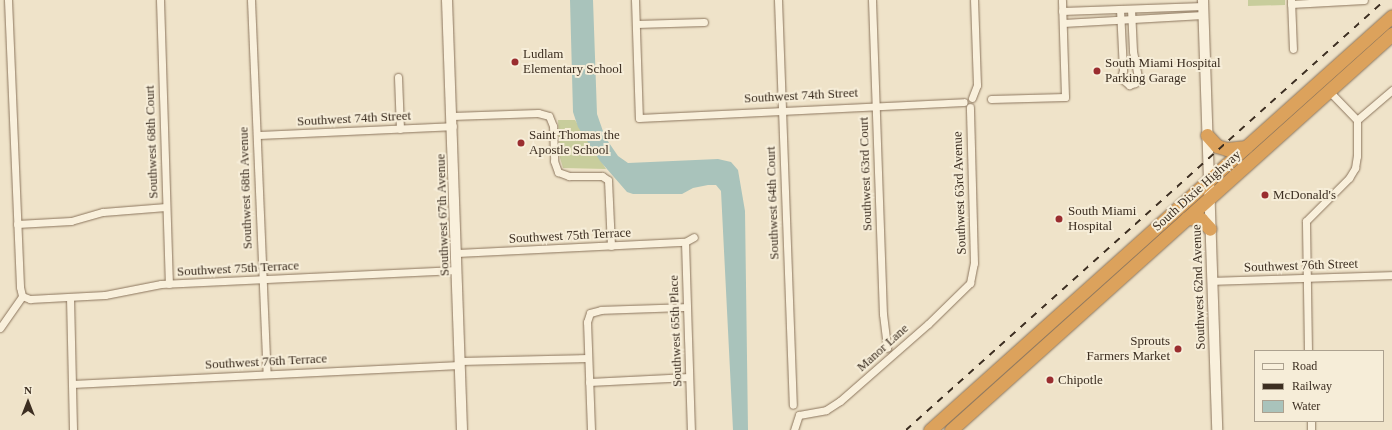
<!DOCTYPE html>
<style>
body{margin:0}
#map{position:relative;width:1392px;height:430px;overflow:hidden;background:#efe3c9;font-family:Georgia,serif}
div>[style]{position:absolute}
.green>*{inset:0;background:#c8cd9c}
.water>*{inset:0;background:#a9c3bb}
.roads{filter:drop-shadow(0 0 1px #8b755d) drop-shadow(0 0 1px #8b755d)}
.street>*{height:7px;margin:-3.5px;padding:0 3.5px;transform-origin:3.5px;border-radius:3.5px;background:#f9f0dc}
.secondary>*{height:10px;margin:-5px;padding:0 5px;transform-origin:5px;border-radius:5px;background:#f9f0dc}
.highway>*{height:13px;margin:-6.5px;padding:0 6.5px;transform-origin:6.5px;border-radius:6.5px;background:#dca25c}
.rail>*{height:2px;margin-top:-1px;transform-origin:0;background:repeating-linear-gradient(90deg,#3c2e21 0 7px,transparent 0 14px)}
.dots>*{width:11px;height:11px;translate:-50% -50%;box-sizing:border-box;border:2px solid #f6edd8;border-radius:50%}
span{translate:-50% -50%;white-space:nowrap;text-align:center;line-height:1.15;-webkit-text-stroke:4px #f6edd8;paint-order:stroke}
.poi-label{font-size:13px;color:#3c2e21}
.left{translate:0 -50%;text-align:left}
.right{translate:-100% -50%;text-align:right}
.street-label{font-size:13px;color:#3c2e21}
.legend{position:absolute;left:1254px;top:350px;width:130px;height:72px;box-sizing:border-box;background:#f6edd8;border:1px solid #aca18f;margin:0;padding:5px 7px;list-style:none;font-size:12px;color:#3c2e21}
.legend li{display:flex;align-items:center;gap:8px;height:20px}
.legend b{width:20px;border:1px solid #aca18f}
.north{position:absolute;left:8px;top:382px;width:40px;height:40px;-webkit-text-stroke:3px #f6edd8;paint-order:stroke;rotate:0deg;font-size:11px;font-weight:700;line-height:16px;text-align:center;color:#3c2e21}
.north::after{content:'';display:block;margin:auto;width:14px;height:18px;background:#3c2e21;clip-path:polygon(50% 0,100% 100%,50% 72%,0 100%)}
</style>
<div id="map">
<div class="green">
<div style="clip-path:polygon(1248px 0,1285px 0,1285px 5px,1248px 6px)"></div>
<div style="clip-path:polygon(558px 120px,575px 120px,606px 169px,563px 168px,560px 158px)"></div>
</div>
<div class="water">
<div style="clip-path:polygon(570px 0,593px 0,597px 114px,605px 137px,618px 156px,628px 163px,718px 159px,731px 162px,738px 170px,745px 211px,748px 430px,733px 430px,721px 191px,716px 185px,708px 185px,693px 188px,682px 194px,633px 194px,627px 192px,600px 161px,578px 127px,573px 112px)"></div>
</div>
<div class="roads">
<div class="street">
<div style="left:8px;top:0;width:287px;rotate:87.6deg"></div>
<div style="left:20px;top:287px;width:9px;rotate:77deg"></div>
<div style="left:160px;top:0;width:284px;rotate:88.2deg"></div>
<div style="left:251px;top:0;width:374px;rotate:87.6deg"></div>
<div style="left:635px;top:0;width:118px;rotate:88.1deg"></div>
<div style="left:639px;top:118px;width:325px;rotate:-2.8deg"></div>
<div style="left:778px;top:0;width:405px;rotate:87.9deg"></div>
<div style="left:872px;top:0;width:314px;rotate:88deg"></div>
<div style="left:883px;top:314px;width:34px;rotate:83deg"></div>
<div style="left:1291px;top:0;width:49px;rotate:87.7deg"></div>
<div style="left:1291px;top:4px;width:73px;rotate:-3.1deg"></div>
<div style="left:1120px;top:9px;width:61px;rotate:87.2deg"></div>
<div style="left:1123px;top:70px;width:8px;rotate:104deg"></div>
<div style="left:1121px;top:78px;width:11px;rotate:41deg"></div>
<div style="left:1129px;top:85px;width:6px;rotate:-18deg"></div>
<div style="left:1135px;top:83px;width:7px;rotate:-63deg"></div>
<div style="left:1138px;top:77px;width:26px;rotate:-101deg"></div>
<div style="left:1133px;top:51px;width:42px;rotate:-92.7deg"></div>
<div style="left:1062px;top:11px;width:141px;rotate:-2deg"></div>
<div style="left:1063px;top:23px;width:140px;rotate:-3.3deg"></div>
<div style="left:636px;top:24px;width:68px;rotate:-1.7deg"></div>
<div style="left:398px;top:77px;width:52px;rotate:87.8deg"></div>
<div style="left:972px;top:98px;width:14px;rotate:-69deg"></div>
<div style="left:977px;top:85px;width:85px;rotate:-92deg"></div>
<div style="left:991px;top:99px;width:74px;rotate:-1.5deg"></div>
<div style="left:1065px;top:97px;width:97px;rotate:-91.8deg"></div>
<div style="left:452px;top:116px;width:86px;rotate:-2deg"></div>
<div style="left:538px;top:113px;width:11px;rotate:15deg"></div>
<div style="left:549px;top:116px;width:11px;rotate:68deg"></div>
<div style="left:553px;top:126px;width:35px;rotate:88deg"></div>
<div style="left:554px;top:161px;width:12px;rotate:70deg"></div>
<div style="left:558px;top:172px;width:12px;rotate:20deg"></div>
<div style="left:569px;top:176px;width:33px"></div>
<div style="left:602px;top:176px;width:7px;rotate:34deg"></div>
<div style="left:608px;top:180px;width:66px;rotate:87.4deg"></div>
<div style="left:1357px;top:120px;width:46px;rotate:-40.6deg"></div>
<div style="left:257px;top:135px;width:196px;rotate:-2.6deg"></div>
<div style="left:17px;top:224px;width:54px;rotate:-3.2deg"></div>
<div style="left:71px;top:221px;width:33px;rotate:-16deg"></div>
<div style="left:103px;top:212px;width:63px;rotate:-4.5deg"></div>
<div style="left:685px;top:242px;width:188px;rotate:88.2deg"></div>
<div style="left:457px;top:253px;width:228px;rotate:-2.8deg"></div>
<div style="left:685px;top:242px;width:10px;rotate:-29deg"></div>
<div style="left:1212px;top:281px;width:180px;rotate:-1.9deg"></div>
<div style="left:22px;top:296px;width:9px;rotate:21deg"></div>
<div style="left:30px;top:299px;width:75px;rotate:-3.1deg"></div>
<div style="left:105px;top:295px;width:57px;rotate:-11.1deg"></div>
<div style="left:161px;top:284px;width:296px;rotate:-2.7deg"></div>
<div style="left:70px;top:297px;width:133px;rotate:88.7deg"></div>
<div style="left:0;top:328px;width:39px;rotate:-55deg"></div>
<div style="left:1308px;top:351px;width:130px;rotate:-90.9deg"></div>
<div style="left:1306px;top:221px;width:61px;rotate:-45deg"></div>
<div style="left:1349px;top:178px;width:12px;rotate:-59deg"></div>
<div style="left:1355px;top:168px;width:12px;rotate:-81deg"></div>
<div style="left:1357px;top:156px;width:36px;rotate:-90deg"></div>
<div style="left:1357px;top:120px;width:40px;rotate:-134deg"></div>
<div style="left:460px;top:361px;width:128px;rotate:-1.3deg"></div>
<div style="left:589px;top:382px;width:100px;rotate:-2.9deg"></div>
<div style="left:72px;top:384px;width:388px;rotate:-2.8deg"></div>
<div style="left:1311px;top:421px;width:9px;rotate:90deg"></div>
<div style="left:591px;top:430px;width:108px;rotate:-92.1deg"></div>
<div style="left:587px;top:322px;width:9px;rotate:-72deg"></div>
<div style="left:590px;top:313px;width:11px;rotate:-15deg"></div>
<div style="left:601px;top:310px;width:86px;rotate:-2deg"></div>
<div style="left:794px;top:430px;width:16px;rotate:-72deg"></div>
<div style="left:799px;top:415px;width:27px;rotate:-10deg"></div>
<div style="left:826px;top:410px;width:17px;rotate:-33deg"></div>
<div style="left:840px;top:401px;width:117px;rotate:-41.2deg"></div>
<div style="left:928px;top:324px;width:59px;rotate:-44.3deg"></div>
<div style="left:970px;top:283px;width:20px;rotate:-79deg"></div>
<div style="left:974px;top:263px;width:156px;rotate:-91.5deg"></div>
</div>
<div class="secondary">
<div style="left:447px;top:0;width:430px;rotate:88deg"></div>
<div style="left:1203px;top:0;width:430px;rotate:88.1deg"></div>
</div>
<div class="highway">
<div style="left:1207px;top:135px;width:15px;rotate:48deg"></div>
<div style="left:1217px;top:146px;width:10px;rotate:17deg"></div>
<div style="left:1227px;top:149px;width:19px;rotate:-6deg"></div>
<div style="left:1187px;top:218px;width:14px;rotate:4deg"></div>
<div style="left:1201px;top:219px;width:13px;rotate:48deg"></div>
<div style="left:930px;top:430px;width:620px;rotate:-41.86deg"></div>
<div style="left:951px;top:430px;width:593px;rotate:-41.92deg"></div>
</div>
</div>
<div class="rail">
<div style="left:906px;top:430px;width:644px;rotate:-41.91deg"></div>
</div>
<div class="dots">
<div style="left:515px;top:62px;background:#9a2d2f"></div>
<div style="left:1097px;top:71px;background:#9a2d2f"></div>
<div style="left:521px;top:143px;background:#9a2d2f"></div>
<div style="left:1265px;top:195px;background:#9a2d2f"></div>
<div style="left:1059px;top:219px;background:#9a2d2f"></div>
<div style="left:1178px;top:349px;background:#9a2d2f"></div>
<div style="left:1050px;top:380px;background:#9a2d2f"></div>
</div>
<div class="poi-label">
<span class="left" style="left:523px;top:62px">Ludlam<br>Elementary School</span>
<span class="left" style="left:1105px;top:71px">South Miami Hospital<br>Parking Garage</span>
<span class="left" style="left:529px;top:143px">Saint Thomas the<br>Apostle School</span>
<span class="left" style="left:1273px;top:195px">McDonald's</span>
<span class="left" style="left:1068px;top:219px">South Miami<br>Hospital</span>
<span class="right" style="left:1170px;top:349px">Sprouts<br>Farmers Market</span>
<span class="left" style="left:1058px;top:380px">Chipotle</span>
</div>
<div class="street-label">
<span style="left:801px;top:96px;rotate:-3deg">Southwest 74th Street</span>
<span style="left:354px;top:119px;rotate:-3deg">Southwest 74th Street</span>
<span style="left:152px;top:142px;rotate:-92deg">Southwest 68th Court</span>
<span style="left:866px;top:174px;rotate:-92deg">Southwest 63rd Court</span>
<span style="left:246px;top:188px;rotate:-92deg">Southwest 68th Avenue</span>
<span style="left:1197px;top:191px;rotate:-42deg">South Dixie Highway</span>
<span style="left:960px;top:193px;rotate:-92deg">Southwest 63rd Avenue</span>
<span style="left:773px;top:203px;rotate:-92deg">Southwest 64th Court</span>
<span style="left:443px;top:215px;rotate:-92deg">Southwest 67th Avenue</span>
<span style="left:570px;top:236px;rotate:-3deg">Southwest 75th Terrace</span>
<span style="left:1301px;top:266px;rotate:-2deg">Southwest 76th Street</span>
<span style="left:238px;top:269px;rotate:-3deg">Southwest 75th Terrace</span>
<span style="left:1199px;top:287px;rotate:-92deg">Southwest 62nd Avenue</span>
<span style="left:676px;top:331px;rotate:-92deg">Southwest 65th Place</span>
<span style="left:883px;top:348px;rotate:-42deg">Manor Lane</span>
<span style="left:266px;top:362px;rotate:-3deg">Southwest 76th Terrace</span>
</div>
<ul class="legend">
<li><b style="height:5px;background:#f9f0dc"></b>Road</li>
<li><b style="height:5px;background:#3c2e21"></b>Railway</li>
<li><b style="height:11px;background:#a9c3bb"></b>Water</li>
</ul>
<div class="north">N</div>
</div>
